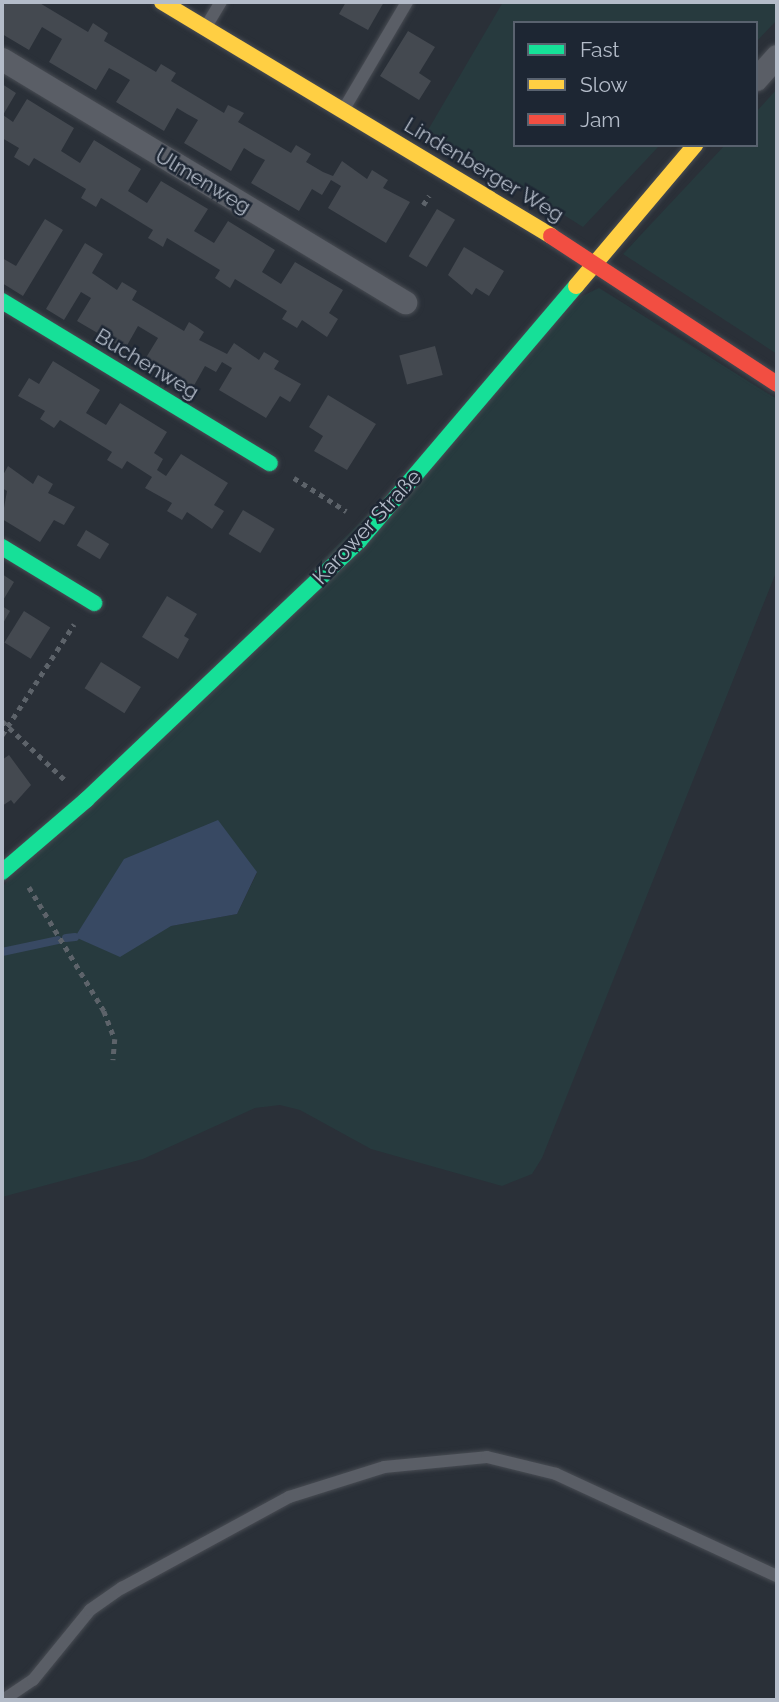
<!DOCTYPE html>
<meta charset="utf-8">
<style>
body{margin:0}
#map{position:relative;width:779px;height:1702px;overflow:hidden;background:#2a3038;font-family:Raleway,sans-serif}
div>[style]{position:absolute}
.green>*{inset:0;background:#273a3e}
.water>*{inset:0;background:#384963}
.stream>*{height:8px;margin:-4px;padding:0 4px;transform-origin:4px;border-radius:4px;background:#384963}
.building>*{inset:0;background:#444950;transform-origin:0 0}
.path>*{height:4.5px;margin-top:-2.25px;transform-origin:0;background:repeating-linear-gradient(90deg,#5d636a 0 5px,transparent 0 10px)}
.roads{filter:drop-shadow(0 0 2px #484c53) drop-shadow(0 0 2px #484c53)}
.lane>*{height:12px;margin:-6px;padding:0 6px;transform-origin:6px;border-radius:6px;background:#5a5e66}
.street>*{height:23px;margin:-11.5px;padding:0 11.5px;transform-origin:11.5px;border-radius:11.5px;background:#5a5e66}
.fast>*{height:16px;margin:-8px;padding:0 8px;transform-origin:8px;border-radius:8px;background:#16e098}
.slow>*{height:16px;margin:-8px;padding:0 8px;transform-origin:8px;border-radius:8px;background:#ffcf43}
.jam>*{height:16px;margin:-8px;padding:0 8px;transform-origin:8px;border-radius:8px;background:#f24e42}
span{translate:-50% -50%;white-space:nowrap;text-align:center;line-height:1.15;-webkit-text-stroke:5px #1d2633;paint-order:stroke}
.street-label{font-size:21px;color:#b4bcc9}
.frame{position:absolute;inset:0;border:4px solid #b4bcc9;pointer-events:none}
.legend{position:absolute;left:513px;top:21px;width:245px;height:126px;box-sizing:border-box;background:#1d2633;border:2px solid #59626f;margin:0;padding:9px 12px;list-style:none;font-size:21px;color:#b4bcc9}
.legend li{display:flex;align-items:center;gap:14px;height:35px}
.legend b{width:35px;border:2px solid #59626f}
</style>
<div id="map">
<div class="green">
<div style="clip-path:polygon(503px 2px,777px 2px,777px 20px,756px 42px,756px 23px,515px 23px,515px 145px,660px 145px,583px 227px,428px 130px)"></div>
<div style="clip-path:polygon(777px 89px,777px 354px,623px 254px,725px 145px,756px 145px,756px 112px)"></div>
<div style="clip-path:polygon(evenodd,599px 288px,777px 399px,777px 570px,542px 1158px,532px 1174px,502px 1186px,371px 1149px,300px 1110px,280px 1105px,255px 1108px,143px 1159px,2px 1197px,2px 887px,582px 296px,599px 288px,257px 873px,237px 914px,171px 926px,257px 873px)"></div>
</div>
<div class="water">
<div style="clip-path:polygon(218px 820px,257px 872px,237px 914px,171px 926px,120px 957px,75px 937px,124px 859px)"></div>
</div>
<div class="stream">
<div style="left:66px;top:938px;width:9px;rotate:-6deg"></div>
<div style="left:2px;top:952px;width:57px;rotate:-12.1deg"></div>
</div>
<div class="building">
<div style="clip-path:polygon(2px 2px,38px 2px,88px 32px,93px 23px,108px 33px,104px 41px,156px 72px,161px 64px,176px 73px,171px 81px,224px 113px,228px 105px,244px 113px,238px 122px,291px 153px,296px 145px,311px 154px,306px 162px,323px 172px,333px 176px,342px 161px,367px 179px,372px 170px,388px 180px,383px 188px,410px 202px,386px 243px,328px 208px,341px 186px,331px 180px,322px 195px,312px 189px,299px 211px,251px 183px,265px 160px,255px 155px,244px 148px,231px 171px,184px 143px,198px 120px,187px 114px,177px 108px,164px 131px,116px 102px,130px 80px,120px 74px,109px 68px,96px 90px,49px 62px,62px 39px,42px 27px,29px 50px,2px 34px)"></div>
<div style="clip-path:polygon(346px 2px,384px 2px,368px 30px,339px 14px)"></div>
<div style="clip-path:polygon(408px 31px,435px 47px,419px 73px,431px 81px,419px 100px,380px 76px)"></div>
<div style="clip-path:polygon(2px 84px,16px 93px,3px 115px,13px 122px,27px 99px,74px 128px,61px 151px,80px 163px,94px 140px,141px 169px,128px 191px,147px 203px,161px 181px,208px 209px,194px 231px,214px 243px,228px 221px,275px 250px,262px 272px,281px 284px,295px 262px,343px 290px,329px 313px,338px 319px,327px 337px,302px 320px,297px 328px,282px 319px,287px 311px,235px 279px,230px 288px,215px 278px,220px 270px,167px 238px,163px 247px,155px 242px,148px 238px,153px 230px,101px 198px,96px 207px,81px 198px,86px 189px,34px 158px,29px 166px,14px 157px,19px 148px,2px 138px)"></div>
<div style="left:437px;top:209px;width:21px;height:55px;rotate:31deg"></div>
<div style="clip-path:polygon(45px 219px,63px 230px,23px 296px,2px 283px,2px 258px,16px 266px)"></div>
<div style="clip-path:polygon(85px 243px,103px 254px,92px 273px,117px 290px,122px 282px,137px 291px,132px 300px,184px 331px,189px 322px,197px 327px,204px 332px,199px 340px,227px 354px,234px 343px,259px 360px,264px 352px,279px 361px,274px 369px,301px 384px,290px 402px,280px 396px,266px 418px,219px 390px,232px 368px,222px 362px,216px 372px,205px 366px,192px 389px,144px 361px,158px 338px,138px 326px,125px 349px,77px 321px,91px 298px,81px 292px,64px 320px,46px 309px)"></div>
<div style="clip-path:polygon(464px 247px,504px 271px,489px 296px,476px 288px,472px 295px,448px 275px)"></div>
<div style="left:435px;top:346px;width:30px;height:37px;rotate:75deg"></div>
<div style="clip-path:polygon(53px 361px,100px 390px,86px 413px,106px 425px,120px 403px,167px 432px,154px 453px,163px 459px,157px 470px,166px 476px,181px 454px,228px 483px,214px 505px,224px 511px,212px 529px,187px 512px,182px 520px,167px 511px,172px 503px,145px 488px,152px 477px,127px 461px,122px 469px,107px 460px,112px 452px,60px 420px,54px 428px,40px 419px,45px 411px,18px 396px,29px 378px,39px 384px)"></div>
<div style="clip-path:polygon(328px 395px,376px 424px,347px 470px,314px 451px,323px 436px,309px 427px)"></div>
<div style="clip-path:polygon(8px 466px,33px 484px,38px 475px,53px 484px,48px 493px,75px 507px,64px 525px,54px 520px,40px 542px,2px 519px,7px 491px,2px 488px,2px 477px)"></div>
<div style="left:243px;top:510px;width:37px;height:28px;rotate:31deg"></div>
<div style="left:86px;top:530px;width:27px;height:18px;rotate:31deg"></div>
<div style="clip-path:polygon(2px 574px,14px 582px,2px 602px)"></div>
<div style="clip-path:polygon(167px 596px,197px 614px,184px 636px,189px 639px,178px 659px,142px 637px)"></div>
<div style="clip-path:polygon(2px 606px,10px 611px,2px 625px)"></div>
<div style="left:24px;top:611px;width:31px;height:37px;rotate:32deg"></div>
<div style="left:101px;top:662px;width:47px;height:31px;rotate:32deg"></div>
<div style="clip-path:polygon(9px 755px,31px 785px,14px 804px,11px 800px,2px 806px,2px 760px)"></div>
</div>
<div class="path">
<div style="left:423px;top:205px;width:11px;rotate:-56deg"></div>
<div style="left:294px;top:478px;width:62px;rotate:32.4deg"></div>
<div style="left:2px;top:721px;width:86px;rotate:43.1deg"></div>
<div style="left:2px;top:735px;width:132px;rotate:-57deg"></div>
<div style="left:29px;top:887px;width:145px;rotate:58.8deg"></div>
<div style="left:104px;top:1011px;width:30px;rotate:69deg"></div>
<div style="left:115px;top:1039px;width:21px;rotate:95deg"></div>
</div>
<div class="roads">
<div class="lane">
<div style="left:207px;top:25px;width:27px;rotate:-59deg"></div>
<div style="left:344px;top:109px;width:124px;rotate:-59.5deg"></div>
<div style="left:3px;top:1700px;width:36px;rotate:-34deg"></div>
<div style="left:33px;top:1680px;width:90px;rotate:-50.8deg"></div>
<div style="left:90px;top:1610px;width:39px;rotate:-35deg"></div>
<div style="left:122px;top:1588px;width:190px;rotate:-28.6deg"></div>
<div style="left:289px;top:1497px;width:100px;rotate:-17.5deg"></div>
<div style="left:384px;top:1467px;width:103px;rotate:-5.5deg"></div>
<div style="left:487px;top:1457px;width:71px;rotate:13.8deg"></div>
<div style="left:556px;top:1474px;width:243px;rotate:24.8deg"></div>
</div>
<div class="street">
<div style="left:2px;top:59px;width:471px;rotate:31.1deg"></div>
<div style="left:756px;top:79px;width:31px;rotate:-48deg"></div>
</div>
<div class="fast">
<div style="left:2px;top:301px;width:313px;rotate:31.2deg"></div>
<div style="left:2px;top:547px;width:108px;rotate:31.3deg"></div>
<div style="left:2px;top:872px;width:111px;rotate:-40.6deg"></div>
<div style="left:86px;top:800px;width:376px;rotate:-43.5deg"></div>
<div style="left:359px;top:541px;width:335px;rotate:-49.6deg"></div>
</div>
<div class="slow">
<div style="left:162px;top:2px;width:454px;rotate:31deg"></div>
<div style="left:576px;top:286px;width:185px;rotate:-49.8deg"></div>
</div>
<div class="jam">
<div style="left:551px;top:236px;width:270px;rotate:33.2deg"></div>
</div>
</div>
<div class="street-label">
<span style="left:484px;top:170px;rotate:31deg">Lindenberger Weg</span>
<span style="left:203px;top:181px;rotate:31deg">Ulmenweg</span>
<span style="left:147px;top:364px;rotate:31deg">Buchenweg</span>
<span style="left:367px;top:527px;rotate:-47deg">Karower Straße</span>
</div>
<div class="frame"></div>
<ul class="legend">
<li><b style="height:9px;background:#16e098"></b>Fast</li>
<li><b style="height:9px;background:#ffcf43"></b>Slow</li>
<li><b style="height:9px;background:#f24e42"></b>Jam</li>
</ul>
</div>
